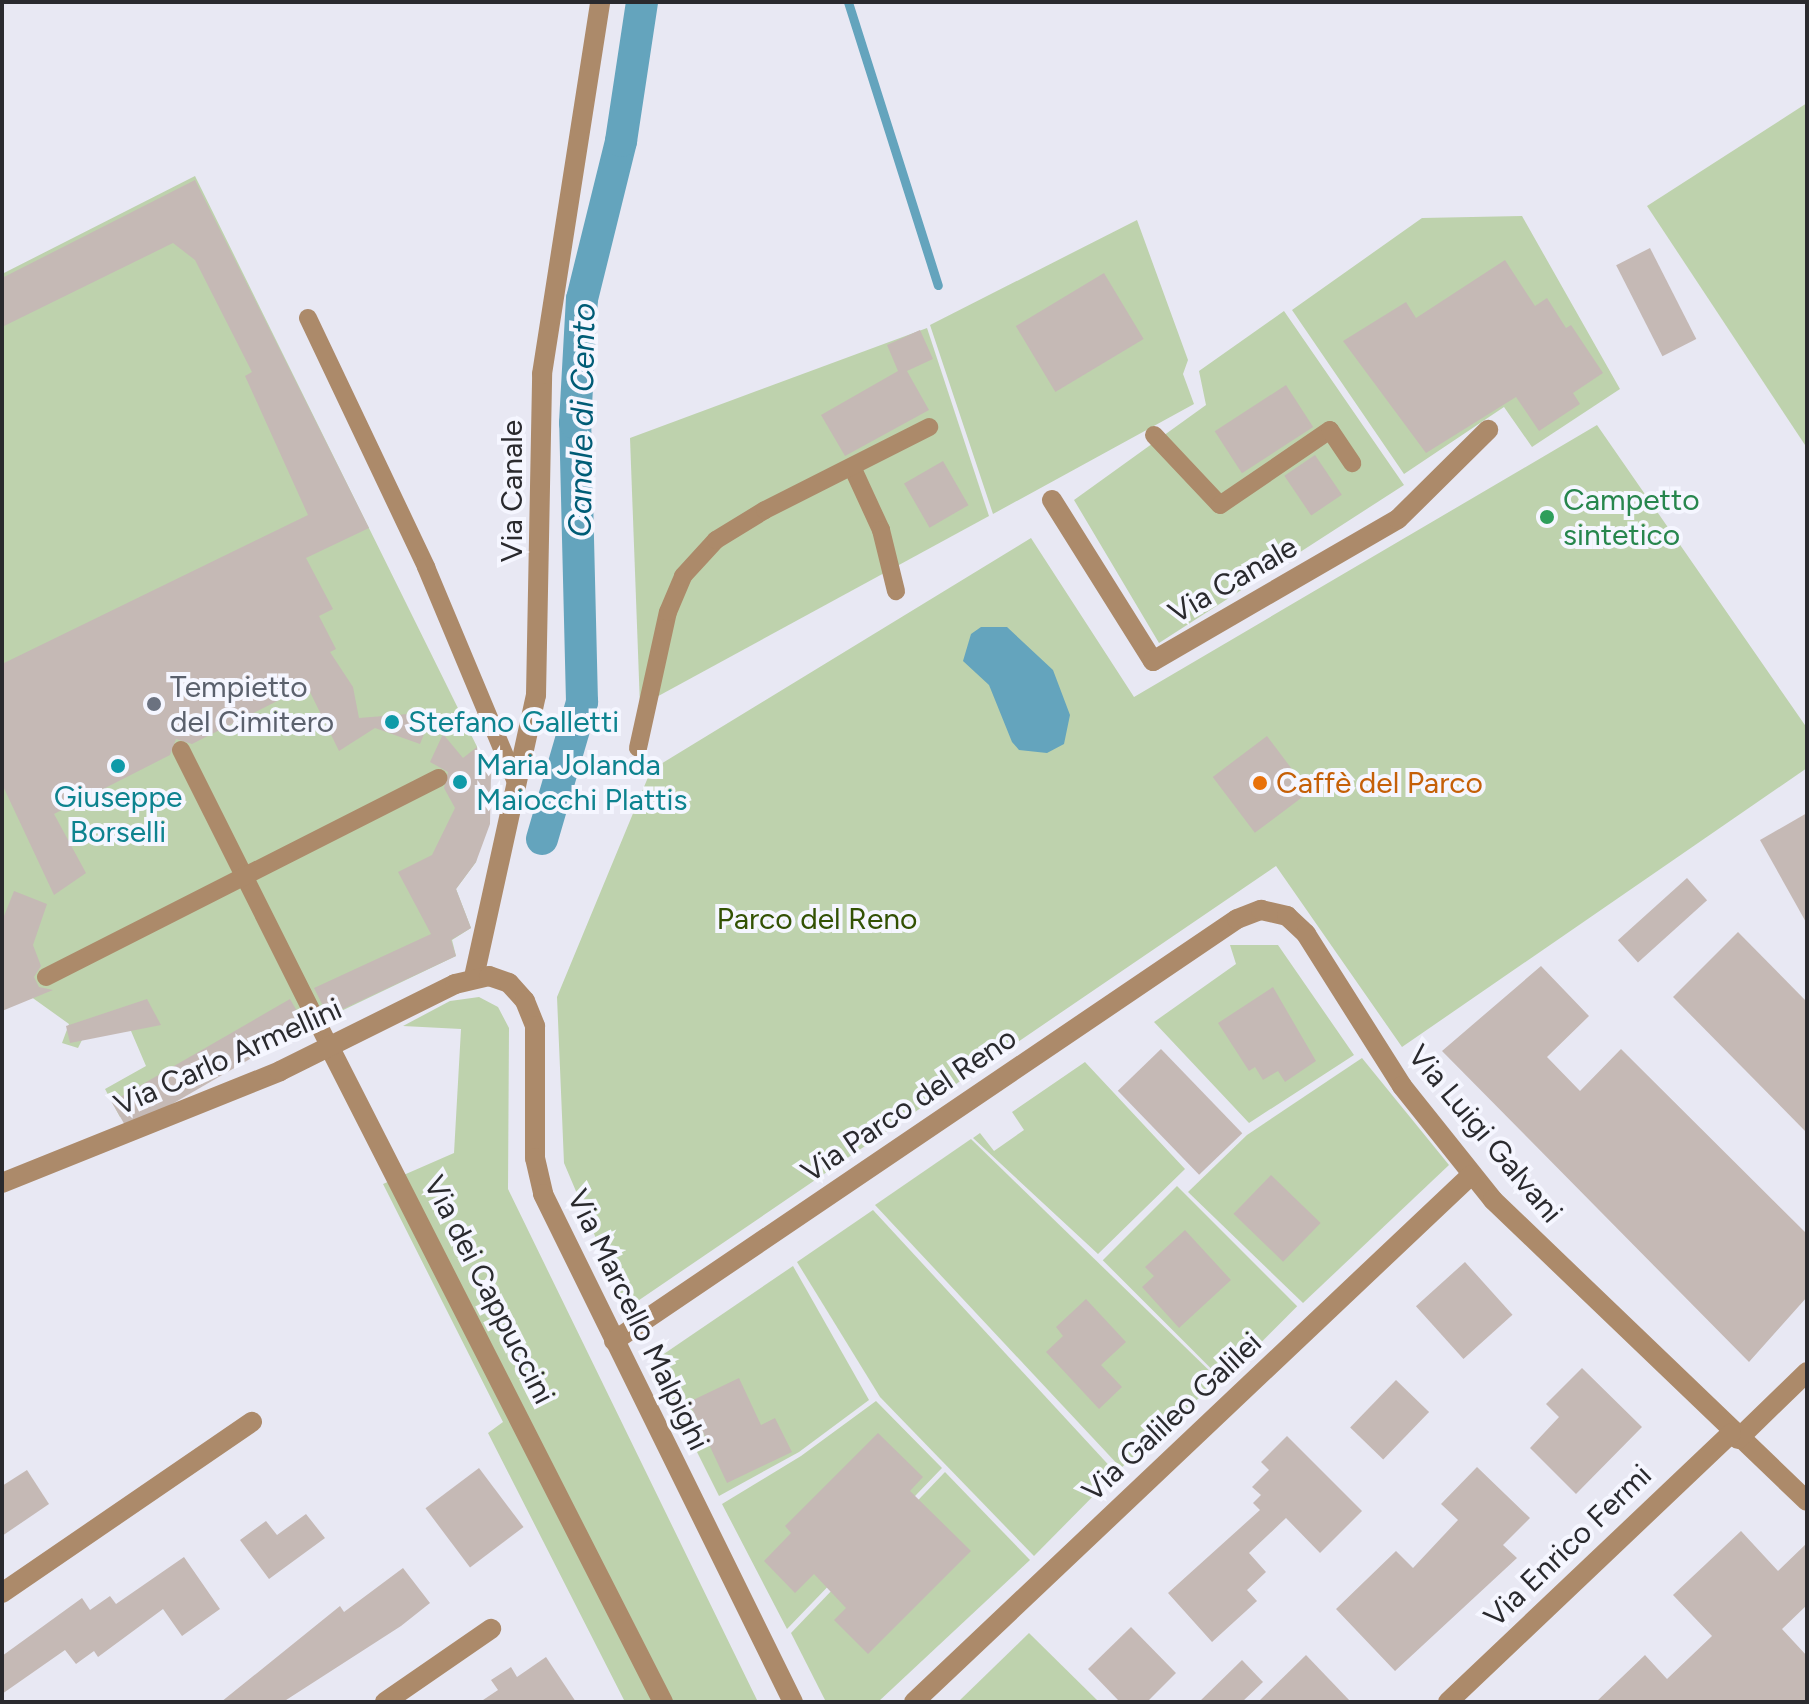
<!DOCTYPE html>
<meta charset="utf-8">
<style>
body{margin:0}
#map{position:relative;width:1809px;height:1704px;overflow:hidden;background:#e8e8f3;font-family:Figtree,sans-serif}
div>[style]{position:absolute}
.green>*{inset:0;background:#bed2ad;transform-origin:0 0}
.water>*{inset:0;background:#64a4bd}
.stream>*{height:9px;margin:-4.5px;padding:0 4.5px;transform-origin:4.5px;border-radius:4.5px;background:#64a4bd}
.canal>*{height:32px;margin:-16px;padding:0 16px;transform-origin:16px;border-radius:16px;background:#64a4bd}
.building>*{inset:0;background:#c5b9b5;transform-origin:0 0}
.lane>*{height:18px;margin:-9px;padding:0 9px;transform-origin:9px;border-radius:9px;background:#ac8a6a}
.street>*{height:20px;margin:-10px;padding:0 10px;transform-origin:10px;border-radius:10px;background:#ac8a6a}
.dots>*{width:22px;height:22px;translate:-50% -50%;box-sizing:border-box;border:4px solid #f5f6ff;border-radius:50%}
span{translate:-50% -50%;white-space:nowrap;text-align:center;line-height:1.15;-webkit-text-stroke:8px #f5f6ff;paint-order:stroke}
.street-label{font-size:30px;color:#2a2a2e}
.leisure-label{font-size:30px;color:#27864d}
.left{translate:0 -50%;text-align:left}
.worship-label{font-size:30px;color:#5b616d}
.culture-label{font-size:30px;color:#0d838f}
.food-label{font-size:30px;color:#c56008}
.park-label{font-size:30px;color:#325103}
.water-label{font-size:32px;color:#005c76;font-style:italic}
.frame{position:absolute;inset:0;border:4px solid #2a2a2e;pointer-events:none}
</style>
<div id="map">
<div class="green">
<div style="clip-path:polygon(1807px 103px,1807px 448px,1647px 206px)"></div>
<div style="clip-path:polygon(195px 176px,491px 775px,476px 862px,456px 889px,471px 928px,452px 940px,456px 956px,120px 1117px,105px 1089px,146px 1066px,131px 1031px,86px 1032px,78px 1048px,62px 1043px,69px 1024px,2px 976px,2px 274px)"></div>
<div style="clip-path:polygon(1522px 216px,1620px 389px,1532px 447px,1504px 407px,1404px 474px,1292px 310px,1422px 218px)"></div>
<div style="clip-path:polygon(1137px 220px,1188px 360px,1183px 374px,1194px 404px,993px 514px,930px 325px)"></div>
<div style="clip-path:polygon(1284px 311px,1404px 485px,1159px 643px,1074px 500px,1206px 405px,1199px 371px)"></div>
<div style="clip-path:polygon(927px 328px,989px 516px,640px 706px,630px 438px)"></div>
<div style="clip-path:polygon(1597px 425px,1807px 728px,1807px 768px,1402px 1047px,1276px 866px,626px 1309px,564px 1163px,557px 997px,651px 770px,1031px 538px,1134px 697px)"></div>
<div style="clip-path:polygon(1230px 945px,1278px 945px,1354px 1055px,1249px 1123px,1154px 1022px,1236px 964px)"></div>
<div style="clip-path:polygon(479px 997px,498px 1007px,509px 1028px,508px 1189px,758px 1702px,625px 1702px,488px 1433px,503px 1422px,383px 1184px,454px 1153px,461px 1029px,403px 1026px,450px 1001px)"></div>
<div style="clip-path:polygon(1362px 1058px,1449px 1165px,1303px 1303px,1188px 1192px,1247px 1135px)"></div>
<div style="clip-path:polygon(1085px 1062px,1185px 1169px,1098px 1254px,973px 1138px,980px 1133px,994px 1151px,1024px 1130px,1012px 1112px)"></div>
<div style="clip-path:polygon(971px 1139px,1219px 1380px,1121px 1468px,875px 1205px)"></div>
<div style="left:1177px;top:1186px;width:170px;height:105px;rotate:45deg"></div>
<div style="clip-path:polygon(873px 1210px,1116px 1473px,1034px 1556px,880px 1397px,797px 1262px)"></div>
<div style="clip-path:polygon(793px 1266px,869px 1400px,799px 1452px,719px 1496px,652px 1362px)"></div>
<div style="clip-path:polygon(876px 1401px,942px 1468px,787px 1629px,722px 1504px,801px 1456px)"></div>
<div style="clip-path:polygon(945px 1472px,1030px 1560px,878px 1702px,826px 1702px,791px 1633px)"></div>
<div style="clip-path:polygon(1029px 1633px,1099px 1702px,958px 1702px)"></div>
</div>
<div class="water">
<div style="clip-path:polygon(981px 627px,1007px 627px,1053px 670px,1070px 715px,1064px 744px,1047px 753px,1019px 750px,1012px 742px,989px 685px,963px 661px,971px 634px)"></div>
</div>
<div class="stream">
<div style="left:848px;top:2px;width:297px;rotate:72.4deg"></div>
</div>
<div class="canal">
<div style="left:542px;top:839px;width:143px;rotate:-73.7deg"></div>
<div style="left:582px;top:702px;width:279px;rotate:-91.4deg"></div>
<div style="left:575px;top:423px;width:124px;rotate:-86.8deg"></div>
<div style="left:582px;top:299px;width:163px;rotate:-76.1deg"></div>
<div style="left:621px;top:141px;width:141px;rotate:-81.4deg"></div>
</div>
<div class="building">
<div style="clip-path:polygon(195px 180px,369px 528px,306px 558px,333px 609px,319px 616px,336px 649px,330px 652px,353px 687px,359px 718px,433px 712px,420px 744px,375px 728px,339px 751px,307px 686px,192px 744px,176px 739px,170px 755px,54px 814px,86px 873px,54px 895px,2px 784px,2px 664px,308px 515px,245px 376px,252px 372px,195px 260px,173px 243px,2px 327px,2px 278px)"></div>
<div style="left:1650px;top:248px;width:102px;height:38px;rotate:63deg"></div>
<div style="clip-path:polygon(1505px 260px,1535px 306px,1547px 298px,1566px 328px,1571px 325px,1603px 373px,1573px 393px,1580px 404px,1539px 431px,1516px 397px,1426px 453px,1343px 341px,1406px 302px,1416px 318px)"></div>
<div style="left:1104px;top:273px;width:77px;height:103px;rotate:59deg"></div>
<div style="clip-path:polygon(920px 330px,933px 359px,907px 371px,929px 410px,845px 456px,821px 415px,898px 371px,887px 345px)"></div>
<div style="left:1286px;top:385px;width:50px;height:85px;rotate:57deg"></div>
<div style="left:1315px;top:455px;width:48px;height:37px;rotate:56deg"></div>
<div style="left:943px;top:461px;width:51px;height:45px;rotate:60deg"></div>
<div style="clip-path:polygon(443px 734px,463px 758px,477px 747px,491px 775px,490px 824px,476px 862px,456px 889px,471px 928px,451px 940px,456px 956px,328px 1016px,314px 988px,431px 934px,398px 872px,432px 855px,455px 808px,444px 788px,448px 772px,430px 762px)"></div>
<div style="left:1267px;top:736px;width:70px;height:68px;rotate:53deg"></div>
<div style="clip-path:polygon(1807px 813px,1807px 924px,1760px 840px)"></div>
<div style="left:1687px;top:878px;width:30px;height:93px;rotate:48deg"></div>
<div style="clip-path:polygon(14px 891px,47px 904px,33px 945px,41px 966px,34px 977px,39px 987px,53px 990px,2px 1011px,2px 921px)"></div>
<div style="clip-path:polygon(1738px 932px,1807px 1002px,1807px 1133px,1673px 997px)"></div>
<div style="clip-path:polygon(1541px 966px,1589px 1016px,1547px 1057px,1580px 1091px,1621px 1049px,1807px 1234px,1807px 1297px,1749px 1362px,1442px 1051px)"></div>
<div style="clip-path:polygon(1273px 987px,1316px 1061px,1285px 1082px,1278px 1071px,1263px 1080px,1255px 1067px,1249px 1071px,1218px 1023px)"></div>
<div style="clip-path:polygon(147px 999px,161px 1025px,70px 1043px,66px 1026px)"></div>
<div style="left:290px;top:999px;width:32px;height:206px;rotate:60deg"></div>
<div style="left:1161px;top:1049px;width:117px;height:60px;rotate:46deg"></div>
<div style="left:1271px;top:1175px;width:69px;height:54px;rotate:44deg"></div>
<div style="clip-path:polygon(1185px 1230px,1231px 1280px,1179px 1328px,1142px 1287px,1154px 1276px,1145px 1267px)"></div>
<div style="left:1465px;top:1262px;width:71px;height:66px;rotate:48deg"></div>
<div style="clip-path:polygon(1086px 1299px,1126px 1342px,1101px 1365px,1122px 1387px,1099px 1409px,1046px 1352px,1063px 1336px,1056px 1327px)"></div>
<div style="clip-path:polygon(1582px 1368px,1642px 1427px,1576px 1494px,1530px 1448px,1559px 1417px,1546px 1404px)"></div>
<div style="clip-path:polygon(739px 1378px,761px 1425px,775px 1418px,792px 1452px,727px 1483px,689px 1402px)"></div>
<div style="left:1396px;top:1380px;width:46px;height:66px;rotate:44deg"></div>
<div style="clip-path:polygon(878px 1433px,923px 1477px,910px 1491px,971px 1551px,868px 1654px,834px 1620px,846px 1608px,814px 1574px,795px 1593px,764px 1561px,791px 1533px,785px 1526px)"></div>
<div style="clip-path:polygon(1287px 1436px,1362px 1511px,1320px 1553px,1286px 1518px,1249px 1553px,1266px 1572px,1247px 1590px,1257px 1601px,1212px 1642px,1168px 1593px,1260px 1510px,1253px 1503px,1261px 1495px,1252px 1487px,1269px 1470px,1261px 1462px)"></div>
<div style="clip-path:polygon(1477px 1467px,1530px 1518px,1503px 1545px,1517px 1558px,1395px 1671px,1336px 1609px,1396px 1551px,1413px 1568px,1458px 1520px,1441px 1504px)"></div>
<div style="left:479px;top:1468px;width:74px;height:67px;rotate:53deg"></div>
<div style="clip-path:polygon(27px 1470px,49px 1504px,2px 1536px,2px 1486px)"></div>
<div style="clip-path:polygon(306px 1514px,325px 1538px,269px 1579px,240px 1540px,266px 1521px,277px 1535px)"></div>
<div style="clip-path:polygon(1741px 1531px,1778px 1571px,1807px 1543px,1807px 1605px,1782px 1629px,1807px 1656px,1807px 1702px,1596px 1702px,1645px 1655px,1667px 1679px,1712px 1636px,1673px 1595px)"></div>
<div style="clip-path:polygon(184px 1557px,220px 1609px,182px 1636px,163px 1609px,98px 1657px,94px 1651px,76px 1664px,65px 1650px,2px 1694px,2px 1656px,82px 1598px,90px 1610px,110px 1596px,116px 1604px)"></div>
<div style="clip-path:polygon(403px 1568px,430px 1603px,401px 1626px,283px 1702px,221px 1702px,340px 1606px,344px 1612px)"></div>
<div style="clip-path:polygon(1131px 1627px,1176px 1673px,1147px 1702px,1120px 1702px,1088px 1669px)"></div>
<div style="clip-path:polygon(1306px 1655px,1351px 1702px,1258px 1702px)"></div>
<div style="clip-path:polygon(546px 1657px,576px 1702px,480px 1702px,498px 1690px,491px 1680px,511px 1667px,517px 1677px)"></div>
<div style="clip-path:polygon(1242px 1660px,1263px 1682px,1242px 1702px,1199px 1702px)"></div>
</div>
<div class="lane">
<div style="left:308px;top:318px;width:276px;rotate:64.6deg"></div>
<div style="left:426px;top:567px;width:233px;rotate:67.3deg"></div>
<div style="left:1154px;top:435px;width:96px;rotate:46.7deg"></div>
<div style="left:1220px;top:505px;width:133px;rotate:-34.3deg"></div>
<div style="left:1330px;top:430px;width:40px;rotate:56deg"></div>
<div style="left:853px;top:469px;width:67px;rotate:65.3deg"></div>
<div style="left:881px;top:530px;width:63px;rotate:76.2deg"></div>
<div style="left:638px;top:748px;width:139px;rotate:-77.6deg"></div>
<div style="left:668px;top:612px;width:39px;rotate:-67deg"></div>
<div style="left:683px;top:576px;width:49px;rotate:-47.5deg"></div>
<div style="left:716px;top:540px;width:57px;rotate:-31.5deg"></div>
<div style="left:765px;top:510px;width:184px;rotate:-26.8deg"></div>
<div style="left:181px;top:750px;width:333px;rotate:63.4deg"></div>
<div style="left:46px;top:977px;width:440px;rotate:-26.9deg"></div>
</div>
<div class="street">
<div style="left:1052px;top:500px;width:190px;rotate:57.9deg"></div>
<div style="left:1153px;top:661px;width:283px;rotate:-30.1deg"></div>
<div style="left:1398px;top:519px;width:127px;rotate:-44.7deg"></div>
<div style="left:474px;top:977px;width:289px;rotate:-77.6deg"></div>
<div style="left:536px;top:695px;width:321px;rotate:-88.9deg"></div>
<div style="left:542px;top:374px;width:376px;rotate:-81.1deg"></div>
<div style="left:330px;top:1048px;width:734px;rotate:63.02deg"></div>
<div style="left:2px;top:1183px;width:300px;rotate:-21.9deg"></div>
<div style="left:280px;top:1071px;width:195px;rotate:-26.4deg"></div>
<div style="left:455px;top:984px;width:35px;rotate:-13deg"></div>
<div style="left:489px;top:976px;width:21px;rotate:19deg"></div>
<div style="left:509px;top:983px;width:24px;rotate:48deg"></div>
<div style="left:525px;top:1001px;width:27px;rotate:68deg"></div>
<div style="left:535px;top:1026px;width:132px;rotate:90deg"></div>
<div style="left:535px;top:1158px;width:37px;rotate:77deg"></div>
<div style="left:543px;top:1194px;width:566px;rotate:63.8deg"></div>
<div style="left:614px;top:1341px;width:752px;rotate:-34.11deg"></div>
<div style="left:1237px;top:919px;width:26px;rotate:-21deg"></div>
<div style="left:1261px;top:910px;width:27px;rotate:13deg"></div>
<div style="left:1287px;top:916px;width:26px;rotate:43deg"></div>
<div style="left:1306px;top:934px;width:180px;rotate:57.7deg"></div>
<div style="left:1402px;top:1086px;width:146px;rotate:51.4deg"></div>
<div style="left:1493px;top:1200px;width:435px;rotate:43.8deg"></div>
<div style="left:1738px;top:1439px;width:96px;rotate:-44.2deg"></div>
<div style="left:2px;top:1593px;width:303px;rotate:-34.4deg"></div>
<div style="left:385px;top:1702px;width:129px;rotate:-34.6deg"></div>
<div style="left:914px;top:1702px;width:767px;rotate:-43.41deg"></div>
<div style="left:1448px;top:1702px;width:390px;rotate:-43.5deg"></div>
</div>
<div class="dots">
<div style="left:1547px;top:517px;background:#2e9e5b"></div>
<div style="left:154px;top:704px;background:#6b7280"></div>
<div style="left:392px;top:722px;background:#0f9aa8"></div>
<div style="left:118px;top:766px;background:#0f9aa8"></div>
<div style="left:460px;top:782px;background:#0f9aa8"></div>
<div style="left:1260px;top:783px;background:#e8710a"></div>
</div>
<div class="street-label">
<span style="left:512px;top:491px;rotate:-90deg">Via Canale</span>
<span style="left:1233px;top:580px;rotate:-30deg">Via Canale</span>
<span style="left:228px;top:1057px;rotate:-24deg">Via Carlo Armellini</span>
<span style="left:909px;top:1105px;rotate:-34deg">Via Parco del Reno</span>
<span style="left:1485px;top:1134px;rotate:50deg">Via Luigi Galvani</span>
<span style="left:489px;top:1290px;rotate:63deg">Via dei Cappuccini</span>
<span style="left:638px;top:1320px;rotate:64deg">Via Marcello Malpighi</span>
<span style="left:1172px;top:1417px;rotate:-43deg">Via Galileo Galilei</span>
<span style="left:1568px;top:1546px;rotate:-44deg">Via Enrico Fermi</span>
</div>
<div class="leisure-label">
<span class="left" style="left:1563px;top:517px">Campetto<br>sintetico</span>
</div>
<div class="worship-label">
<span class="left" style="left:170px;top:704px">Tempietto<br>del Cimitero</span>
</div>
<div class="culture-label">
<span class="left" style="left:408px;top:722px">Stefano Galletti</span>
<span class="left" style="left:476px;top:782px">Maria Jolanda<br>Maiocchi Plattis</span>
<span style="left:118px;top:814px">Giuseppe<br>Borselli</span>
</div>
<div class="food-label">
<span class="left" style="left:1276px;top:783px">Caffè del Parco</span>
</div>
<div class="park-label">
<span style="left:817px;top:919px">Parco del Reno</span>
</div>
<div class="water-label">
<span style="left:582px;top:420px;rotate:-89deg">Canale di Cento</span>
</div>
<div class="frame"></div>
</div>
